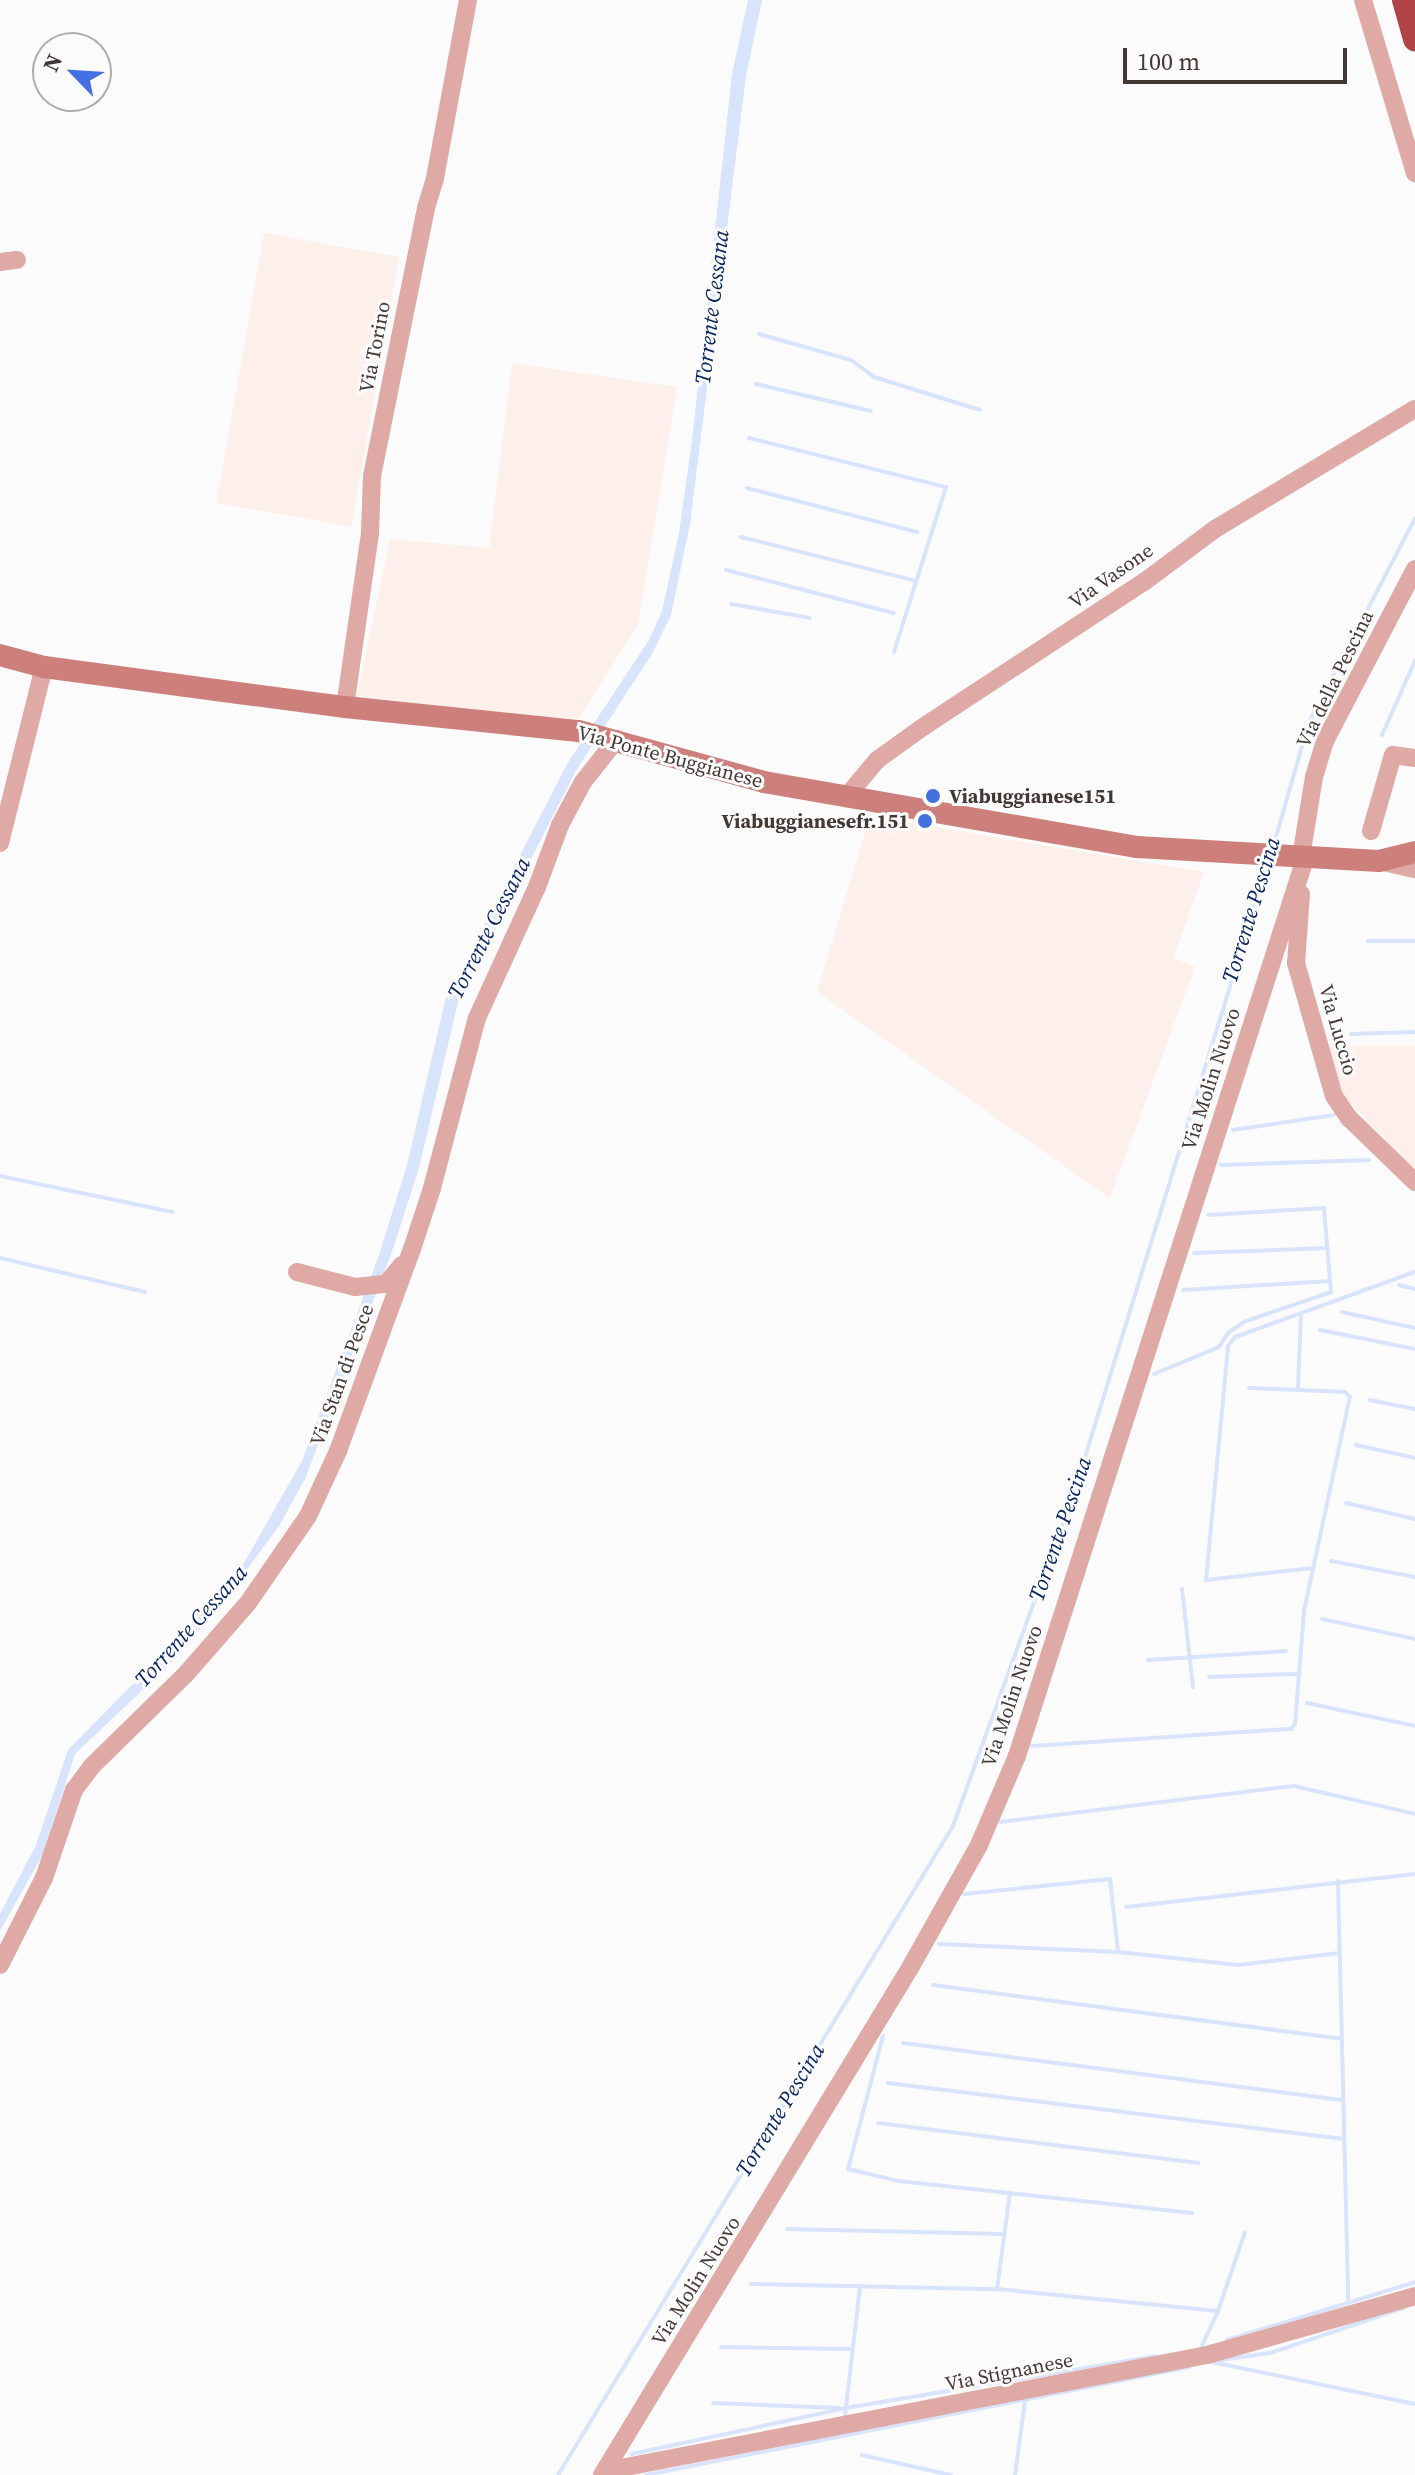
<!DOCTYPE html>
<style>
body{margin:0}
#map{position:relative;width:1415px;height:2475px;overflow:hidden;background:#fbfbfb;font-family:"Source Serif 4",serif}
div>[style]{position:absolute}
.built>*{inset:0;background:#fdefea;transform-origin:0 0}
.water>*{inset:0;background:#d8e4fb}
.stream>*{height:4px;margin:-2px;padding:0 2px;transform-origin:2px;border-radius:2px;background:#d8e4fb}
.minor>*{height:18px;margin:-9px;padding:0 9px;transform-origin:9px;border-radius:9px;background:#dfa9a6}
.secondary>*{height:22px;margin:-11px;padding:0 11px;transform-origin:11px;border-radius:11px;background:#cd7f7c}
.motorway>*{height:24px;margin:-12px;padding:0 12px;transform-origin:12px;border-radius:12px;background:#b04345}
.dots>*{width:22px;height:22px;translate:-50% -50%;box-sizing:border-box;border:4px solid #fbfbfb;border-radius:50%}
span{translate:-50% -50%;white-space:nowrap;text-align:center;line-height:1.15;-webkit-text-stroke:6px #fbfbfb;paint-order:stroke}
.street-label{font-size:20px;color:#423834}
.poi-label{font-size:20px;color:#423834;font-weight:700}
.left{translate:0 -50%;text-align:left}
.right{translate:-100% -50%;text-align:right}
.water-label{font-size:22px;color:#082461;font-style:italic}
.north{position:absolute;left:32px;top:32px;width:80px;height:80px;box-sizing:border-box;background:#fbfbfb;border:2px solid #b1adab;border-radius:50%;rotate:295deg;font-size:22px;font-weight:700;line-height:32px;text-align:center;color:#423834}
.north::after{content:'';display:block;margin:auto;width:28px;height:36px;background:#4570e2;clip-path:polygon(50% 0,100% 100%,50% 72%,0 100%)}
.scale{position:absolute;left:1123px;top:48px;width:224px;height:36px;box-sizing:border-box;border:4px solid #423834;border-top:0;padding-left:10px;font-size:24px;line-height:28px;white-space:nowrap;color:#423834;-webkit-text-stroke:6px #fbfbfb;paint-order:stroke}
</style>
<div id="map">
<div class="built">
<div style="left:264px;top:233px;width:137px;height:274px;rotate:10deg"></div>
<div style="clip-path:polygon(512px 363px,677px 387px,638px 625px,576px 722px,357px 696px,390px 539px,489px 548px)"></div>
<div style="clip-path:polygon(870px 816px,1204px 872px,1173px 958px,1195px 967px,1110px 1198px,817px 992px)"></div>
<div style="clip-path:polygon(1327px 1046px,1415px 1046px,1415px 1172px,1345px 1097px)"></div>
</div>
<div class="water">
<div style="clip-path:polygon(748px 0,762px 0,746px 76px,690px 524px,671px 615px,652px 654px,577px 769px,458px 1002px,419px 1168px,393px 1249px,305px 1479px,279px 1526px,224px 1601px,170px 1664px,75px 1754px,43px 1854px,0 1931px,0 1914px,36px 1845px,68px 1750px,217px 1598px,244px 1563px,302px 1461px,379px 1255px,407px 1165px,445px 1001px,567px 764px,649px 640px,662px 611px,679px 533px,692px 441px,732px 74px)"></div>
</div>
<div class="stream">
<div style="left:759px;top:334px;width:96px;rotate:15.8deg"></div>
<div style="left:851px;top:360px;width:29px;rotate:36deg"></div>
<div style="left:874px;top:377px;width:111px;rotate:17.3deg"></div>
<div style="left:756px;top:384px;width:118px;rotate:13.2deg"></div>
<div style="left:749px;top:438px;width:203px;rotate:14deg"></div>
<div style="left:946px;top:487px;width:173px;rotate:107.5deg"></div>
<div style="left:747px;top:488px;width:176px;rotate:14.5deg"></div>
<div style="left:741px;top:537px;width:180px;rotate:14.1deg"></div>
<div style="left:726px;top:570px;width:173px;rotate:14.4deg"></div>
<div style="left:731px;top:604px;width:80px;rotate:10deg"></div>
<div style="left:1382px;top:735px;width:81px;rotate:-66deg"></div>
<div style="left:1273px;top:847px;width:130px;rotate:-73.9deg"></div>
<div style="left:1309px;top:722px;width:230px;rotate:-62.5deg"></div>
<div style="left:1368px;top:941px;width:47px"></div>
<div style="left:1351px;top:1034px;width:64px;rotate:-1.8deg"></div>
<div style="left:1233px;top:1130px;width:102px;rotate:-8.4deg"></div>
<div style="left:1221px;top:1165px;width:148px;rotate:-1.9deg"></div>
<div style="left:0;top:1176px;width:176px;rotate:11.8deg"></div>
<div style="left:1194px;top:1253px;width:134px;rotate:-2.1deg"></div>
<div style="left:0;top:1258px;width:149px;rotate:13.2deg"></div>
<div style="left:1399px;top:1285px;width:16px;rotate:14deg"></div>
<div style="left:1183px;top:1290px;width:147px;rotate:-3.5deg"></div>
<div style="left:1342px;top:1312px;width:75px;rotate:12.4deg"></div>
<div style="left:1320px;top:1330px;width:97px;rotate:11.3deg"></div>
<div style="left:1154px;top:1374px;width:70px;rotate:-22.6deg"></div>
<div style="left:1219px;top:1347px;width:17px;rotate:-57deg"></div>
<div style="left:1228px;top:1333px;width:22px;rotate:-34deg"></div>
<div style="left:1246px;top:1321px;width:90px;rotate:-18.8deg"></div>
<div style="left:1331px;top:1292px;width:84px;rotate:-94.8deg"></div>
<div style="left:1324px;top:1208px;width:116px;rotate:176.5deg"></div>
<div style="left:1298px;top:1388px;width:75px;rotate:-87.7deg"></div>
<div style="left:1370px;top:1400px;width:46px;rotate:11.3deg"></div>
<div style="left:1356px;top:1445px;width:60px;rotate:12.4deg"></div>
<div style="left:1346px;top:1503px;width:71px;rotate:13.1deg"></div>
<div style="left:1331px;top:1561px;width:86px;rotate:10.8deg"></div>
<div style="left:1313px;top:1568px;width:108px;rotate:173.6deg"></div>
<div style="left:1206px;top:1580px;width:235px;rotate:-84.6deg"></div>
<div style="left:1228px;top:1346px;width:11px;rotate:-52deg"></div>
<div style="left:1235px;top:1337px;width:191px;rotate:-19.9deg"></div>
<div style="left:1182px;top:1589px;width:99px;rotate:83.6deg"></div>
<div style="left:1322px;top:1619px;width:95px;rotate:12.1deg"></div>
<div style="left:1148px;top:1660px;width:138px;rotate:-3.7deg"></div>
<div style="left:1209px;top:1677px;width:88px;rotate:-2deg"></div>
<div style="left:1307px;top:1703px;width:110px;rotate:12deg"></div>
<div style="left:1032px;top:1746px;width:260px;rotate:-3.8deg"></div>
<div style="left:1291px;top:1729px;width:6px;rotate:-51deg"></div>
<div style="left:1295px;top:1724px;width:113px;rotate:-85.4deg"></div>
<div style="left:1304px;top:1611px;width:219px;rotate:-77.9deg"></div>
<div style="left:1350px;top:1397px;width:7px;rotate:-135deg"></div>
<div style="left:1345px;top:1392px;width:96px;rotate:-177.6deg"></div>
<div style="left:1000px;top:1822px;width:296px;rotate:-7deg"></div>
<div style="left:1294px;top:1786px;width:124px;rotate:13deg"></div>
<div style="left:1338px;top:1881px;width:422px;rotate:88.6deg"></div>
<div style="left:964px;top:1894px;width:147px;rotate:-5.9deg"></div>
<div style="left:1110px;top:1879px;width:73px;rotate:83.7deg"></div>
<div style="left:1126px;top:1907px;width:291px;rotate:-6.5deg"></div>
<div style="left:939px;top:1944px;width:179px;rotate:2.6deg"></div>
<div style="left:1118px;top:1952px;width:121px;rotate:6.2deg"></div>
<div style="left:1238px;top:1965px;width:102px;rotate:-6.8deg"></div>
<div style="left:933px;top:1985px;width:412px;rotate:7.5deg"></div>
<div style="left:883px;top:2036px;width:138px;rotate:104.7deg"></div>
<div style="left:848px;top:2169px;width:51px;rotate:13.5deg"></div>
<div style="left:898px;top:2181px;width:296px;rotate:6.2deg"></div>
<div style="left:903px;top:2043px;width:444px;rotate:7.4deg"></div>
<div style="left:888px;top:2083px;width:459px;rotate:7deg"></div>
<div style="left:878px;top:2123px;width:323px;rotate:7.1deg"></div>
<div style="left:787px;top:2229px;width:216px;rotate:1.3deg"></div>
<div style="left:751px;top:2284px;width:246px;rotate:1.2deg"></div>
<div style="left:997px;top:2289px;width:222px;rotate:5.7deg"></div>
<div style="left:997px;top:2289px;width:97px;rotate:-82.3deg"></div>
<div style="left:1227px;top:2340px;width:197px;rotate:-17.1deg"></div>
<div style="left:721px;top:2347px;width:132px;rotate:0.9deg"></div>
<div style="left:1201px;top:2348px;width:41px;rotate:-65.3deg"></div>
<div style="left:1218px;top:2311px;width:83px;rotate:-71.1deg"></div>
<div style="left:1221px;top:2360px;width:49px;rotate:-8.1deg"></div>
<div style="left:1270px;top:2353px;width:141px;rotate:-18.6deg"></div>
<div style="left:1212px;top:2362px;width:207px;rotate:11.7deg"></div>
<div style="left:713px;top:2403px;width:126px;rotate:2.3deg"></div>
<div style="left:845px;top:2416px;width:131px;rotate:-83.4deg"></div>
<div style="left:632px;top:2454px;width:219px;rotate:-12.1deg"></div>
<div style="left:846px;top:2408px;width:314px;rotate:-9.5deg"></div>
<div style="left:862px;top:2455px;width:91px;rotate:12.7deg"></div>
<div style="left:558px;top:2475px;width:760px;rotate:-58.67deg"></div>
<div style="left:953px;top:1826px;width:368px;rotate:-70.1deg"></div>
<div style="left:1078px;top:1480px;width:646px;rotate:-72.88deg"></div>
<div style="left:646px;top:2475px;width:554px;rotate:-11.25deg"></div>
<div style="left:1015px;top:2475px;width:75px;rotate:-82.3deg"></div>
</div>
<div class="minor">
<div style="left:1363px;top:0;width:181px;rotate:73.3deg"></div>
<div style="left:0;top:262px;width:17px;rotate:-7deg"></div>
<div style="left:345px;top:707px;width:176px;rotate:-81.8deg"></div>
<div style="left:370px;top:533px;width:57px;rotate:-88deg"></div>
<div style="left:372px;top:476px;width:273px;rotate:-78.6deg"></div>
<div style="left:426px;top:208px;width:31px;rotate:-73deg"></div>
<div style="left:435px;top:178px;width:181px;rotate:-79.5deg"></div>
<div style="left:847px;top:796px;width:47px;rotate:-50.2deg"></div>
<div style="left:877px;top:760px;width:57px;rotate:-35.7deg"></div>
<div style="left:923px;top:727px;width:264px;rotate:-33.3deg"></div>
<div style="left:1144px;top:582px;width:89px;rotate:-36.7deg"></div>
<div style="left:1215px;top:529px;width:233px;rotate:-31deg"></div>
<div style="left:1371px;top:831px;width:79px;rotate:-73.9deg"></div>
<div style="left:1393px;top:755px;width:22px;rotate:8deg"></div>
<div style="left:0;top:843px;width:181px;rotate:-76deg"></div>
<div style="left:1297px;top:858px;width:9px;rotate:-54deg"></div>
<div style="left:1302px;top:851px;width:75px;rotate:-80.8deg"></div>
<div style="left:1314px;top:777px;width:38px;rotate:-73deg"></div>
<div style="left:1325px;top:741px;width:194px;rotate:-62.4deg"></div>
<div style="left:1379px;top:861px;width:37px;rotate:13deg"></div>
<div style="left:1301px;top:894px;width:69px;rotate:94.1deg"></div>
<div style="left:1296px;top:963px;width:138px;rotate:74.1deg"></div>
<div style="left:1334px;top:1096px;width:27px;rotate:56deg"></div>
<div style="left:1349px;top:1118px;width:92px;rotate:44.1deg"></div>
<div style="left:297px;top:1272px;width:60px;rotate:14.5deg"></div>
<div style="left:355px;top:1287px;width:31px;rotate:-6deg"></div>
<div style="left:386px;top:1284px;width:25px;rotate:-50deg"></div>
<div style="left:0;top:1965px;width:97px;rotate:-63.2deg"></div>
<div style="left:44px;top:1878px;width:93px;rotate:-71.2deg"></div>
<div style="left:74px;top:1790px;width:30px;rotate:-53deg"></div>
<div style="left:92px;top:1766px;width:132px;rotate:-44.4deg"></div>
<div style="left:186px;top:1674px;width:94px;rotate:-48.9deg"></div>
<div style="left:248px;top:1603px;width:106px;rotate:-55.4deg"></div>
<div style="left:308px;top:1516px;width:72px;rotate:-65.2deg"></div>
<div style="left:338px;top:1451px;width:215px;rotate:-69.9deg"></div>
<div style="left:412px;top:1249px;width:64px;rotate:-71.8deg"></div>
<div style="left:432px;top:1188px;width:176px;rotate:-75.2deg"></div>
<div style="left:477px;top:1018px;width:144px;rotate:-65.4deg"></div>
<div style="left:537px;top:887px;width:66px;rotate:-69.6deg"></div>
<div style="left:560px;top:825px;width:49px;rotate:-61.9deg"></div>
<div style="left:583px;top:782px;width:55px;rotate:-51.7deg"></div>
<div style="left:605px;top:2471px;width:613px;rotate:-10.91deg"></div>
<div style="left:1207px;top:2355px;width:216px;rotate:-15.8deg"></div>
<div style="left:602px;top:2475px;width:593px;rotate:-58.72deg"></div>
<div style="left:910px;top:1968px;width:141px;rotate:-60.7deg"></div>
<div style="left:979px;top:1845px;width:97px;rotate:-66.9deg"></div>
<div style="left:1017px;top:1756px;width:942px;rotate:-72.2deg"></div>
</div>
<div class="secondary">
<div style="left:0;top:655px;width:46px;rotate:15.3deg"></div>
<div style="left:44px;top:667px;width:304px;rotate:7.6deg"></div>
<div style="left:345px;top:707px;width:235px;rotate:5.9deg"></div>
<div style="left:579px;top:731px;width:192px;rotate:15.4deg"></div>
<div style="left:764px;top:782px;width:379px;rotate:9.9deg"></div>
<div style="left:1137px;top:847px;width:242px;rotate:3.3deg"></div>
<div style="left:1379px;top:861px;width:37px;rotate:-14deg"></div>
</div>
<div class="motorway">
<div style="left:1404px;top:0;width:41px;rotate:74.2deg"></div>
</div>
<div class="dots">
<div style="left:933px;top:796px;background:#4570e2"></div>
<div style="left:925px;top:821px;background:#4570e2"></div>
</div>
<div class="street-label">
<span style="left:375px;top:347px;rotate:-79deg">Via Torino</span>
<span style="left:1111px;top:576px;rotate:-35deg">Via Vasone</span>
<span style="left:1335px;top:679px;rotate:-64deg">Via della Pescina</span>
<span style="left:670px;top:757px;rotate:15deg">Via Ponte Buggianese</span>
<span style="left:1338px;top:1030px;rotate:74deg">Via Luccio</span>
<span style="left:1211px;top:1079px;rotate:-72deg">Via Molin Nuovo</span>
<span style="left:342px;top:1375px;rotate:-70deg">Via Stan di Pesce</span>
<span style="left:1012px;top:1696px;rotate:-71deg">Via Molin Nuovo</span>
<span style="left:696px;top:2281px;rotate:-58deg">Via Molin Nuovo</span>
<span style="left:1009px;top:2372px;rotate:-11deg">Via Stignanese</span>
</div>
<div class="poi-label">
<span class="left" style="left:949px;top:796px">Viabuggianese151</span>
<span class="right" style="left:909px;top:821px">Viabuggianesefr.151</span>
</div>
<div class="water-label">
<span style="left:712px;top:307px;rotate:-83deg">Torrente Cessana</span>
<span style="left:1251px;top:910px;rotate:-73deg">Torrente Pescina</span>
<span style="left:489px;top:928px;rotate:-63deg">Torrente Cessana</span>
<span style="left:1060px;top:1529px;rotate:-71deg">Torrente Pescina</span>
<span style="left:191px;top:1626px;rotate:-48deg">Torrente Cessana</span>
<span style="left:780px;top:2110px;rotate:-59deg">Torrente Pescina</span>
</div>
<div class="north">N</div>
<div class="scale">100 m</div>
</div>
